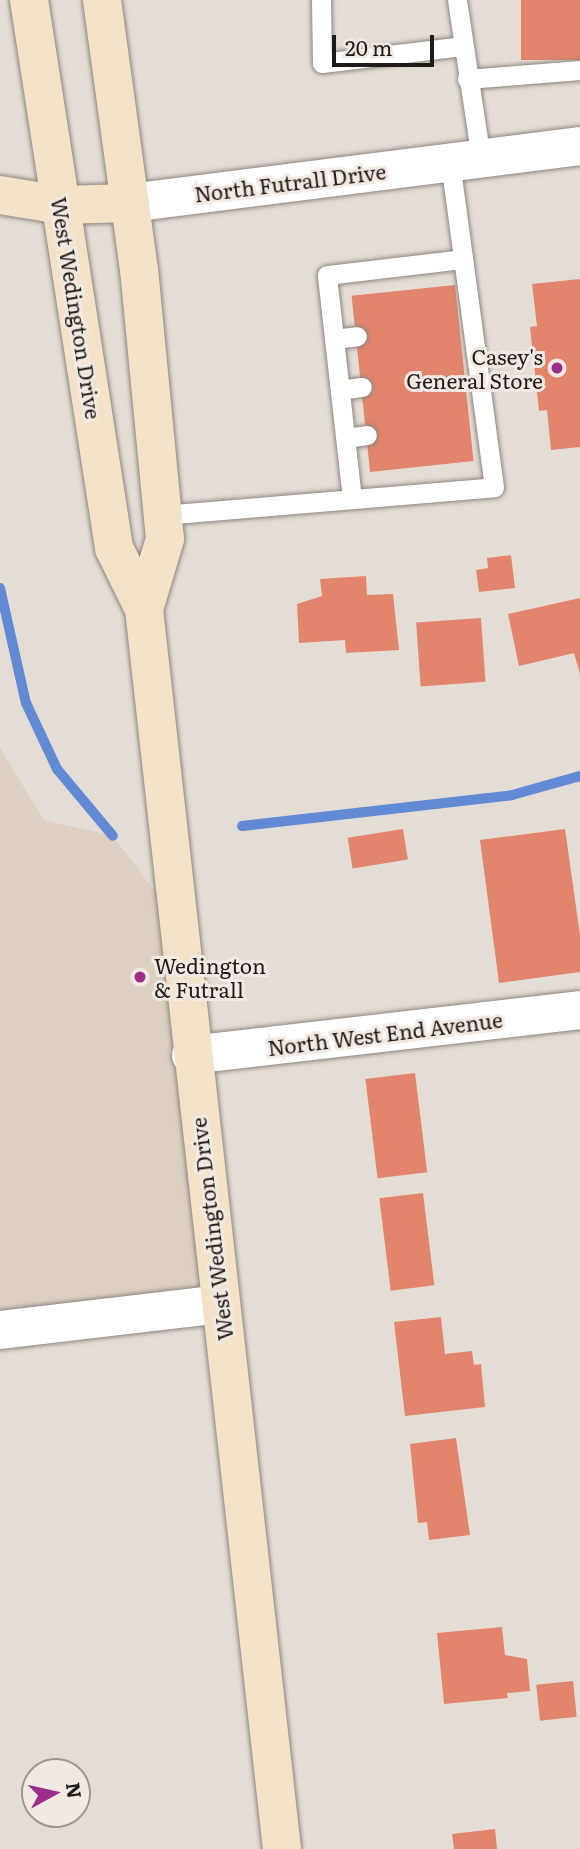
<!DOCTYPE html>
<style>
body{margin:0}
#map{position:relative;width:580px;height:1849px;overflow:hidden;background:#e4ddd5;font-family:Literata,serif}
div>[style]{position:absolute}
.built>*{inset:0;background:#ddd0c2}
.stream>*{height:10px;margin:-5px;padding:0 5px;transform-origin:5px;border-radius:5px;background:#628ad4}
.building>*{inset:0;background:#e2856c;transform-origin:0 0}
.roads{filter:drop-shadow(0 0 2px #8c857e) drop-shadow(0 0 2px #8c857e)}
.lane>*{height:19px;margin:-9.5px;padding:0 9.5px;transform-origin:9.5px;border-radius:9.5px;background:#fff}
.street>*{height:38px;margin:-19px;padding:0 19px;transform-origin:19px;border-radius:19px;background:#fff}
.secondary>*{height:38px;margin:-19px;padding:0 19px;transform-origin:19px;border-radius:19px;background:#f3e2c7}
.dots>*{width:19px;height:19px;translate:-50% -50%;box-sizing:border-box;border:4px solid #f2eae2;border-radius:50%}
span{translate:-50% -50%;white-space:nowrap;text-align:center;line-height:1.15;-webkit-text-stroke:6px #f2eae2;paint-order:stroke}
.street-label{font-size:21px;color:#1e1b18}
.poi-label{font-size:21px;color:#1e1b18}
.right{translate:-100% -50%;text-align:right}
.left{translate:0 -50%;text-align:left}
.north{position:absolute;left:21px;top:1758px;width:70px;height:70px;box-sizing:border-box;background:#f2eae2;border:2px solid #9d9791;border-radius:50%;rotate:82deg;font-size:19px;font-weight:700;line-height:28px;text-align:center;color:#1e1b18}
.north::after{content:'';display:block;margin:auto;width:24px;height:32px;background:#9c2d8b;clip-path:polygon(50% 0,100% 100%,50% 72%,0 100%)}
.scale{position:absolute;left:332px;top:35px;width:102px;height:32px;box-sizing:border-box;border:4px solid #1e1b18;border-top:0;padding-left:9px;font-size:21px;line-height:24px;white-space:nowrap;color:#1e1b18;-webkit-text-stroke:5px #f2eae2;paint-order:stroke}
</style>
<div id="map">
<div class="built">
<div style="clip-path:polygon(0 748px,44px 820px,113px 836px,176px 919px,220px 1304px,0 1330px)"></div>
</div>
<div class="stream">
<div style="left:0;top:588px;width:118px;rotate:77.3deg"></div>
<div style="left:26px;top:703px;width:73px;rotate:64.8deg"></div>
<div style="left:57px;top:769px;width:87px;rotate:50.1deg"></div>
<div style="left:242px;top:826px;width:272px;rotate:-6.5deg"></div>
<div style="left:512px;top:795px;width:71px;rotate:-15.6deg"></div>
</div>
<div class="building">
<div style="left:521px;top:0;width:59px;height:60px"></div>
<div style="clip-path:polygon(580px 279px,580px 447px,551px 450px,547px 410px,539px 411px,530px 327px,537px 326px,532px 284px)"></div>
<div style="left:455px;top:285px;width:177px;height:104px;rotate:84deg"></div>
<div style="clip-path:polygon(511px 555px,515px 588px,479px 592px,476px 570px,488px 568px,487px 558px)"></div>
<div style="clip-path:polygon(366px 576px,367px 595px,393px 594px,399px 650px,346px 653px,345px 640px,299px 643px,297px 604px,322px 596px,320px 579px)"></div>
<div style="clip-path:polygon(580px 598px,580px 674px,574px 653px,519px 666px,508px 614px)"></div>
<div style="left:481px;top:618px;width:64px;height:65px;rotate:86deg"></div>
<div style="left:403px;top:829px;width:31px;height:56px;rotate:81deg"></div>
<div style="clip-path:polygon(565px 829px,580px 935px,580px 972px,499px 983px,480px 840px)"></div>
<div style="left:415px;top:1073px;width:100px;height:50px;rotate:83deg"></div>
<div style="left:423px;top:1193px;width:93px;height:44px;rotate:83deg"></div>
<div style="clip-path:polygon(441px 1317px,445px 1354px,472px 1351px,474px 1365px,481px 1364px,485px 1407px,405px 1416px,394px 1322px)"></div>
<div style="clip-path:polygon(456px 1438px,470px 1535px,429px 1540px,427px 1522px,418px 1523px,410px 1444px)"></div>
<div style="clip-path:polygon(502px 1627px,505px 1655px,527px 1659px,530px 1691px,507px 1693px,508px 1698px,444px 1704px,437px 1633px)"></div>
<div style="left:573px;top:1681px;width:36px;height:37px;rotate:84deg"></div>
<div style="clip-path:polygon(495px 1829px,497px 1849px,454px 1849px,452px 1834px)"></div>
</div>
<div class="roads">
<div class="lane">
<div style="left:321px;top:0;width:63px;rotate:89.1deg"></div>
<div style="left:322px;top:63px;width:141px;rotate:-6.9deg"></div>
<div style="left:457px;top:0;width:160px;rotate:81.4deg"></div>
<div style="left:467px;top:79px;width:113px;rotate:-4.6deg"></div>
<div style="left:334px;top:339px;width:23px;rotate:-7deg"></div>
<div style="left:340px;top:390px;width:22px;rotate:-8deg"></div>
<div style="left:346px;top:438px;width:21px;rotate:-8deg"></div>
<div style="left:352px;top:499px;width:225px;rotate:-96.4deg"></div>
<div style="left:327px;top:275px;width:137px;rotate:-6.7deg"></div>
<div style="left:163px;top:515px;width:332px;rotate:-4.8deg"></div>
<div style="left:494px;top:487px;width:328px;rotate:-97.7deg"></div>
</div>
<div class="street">
<div style="left:130px;top:203px;width:454px;rotate:-7.2deg"></div>
<div style="left:191px;top:1055px;width:392px;rotate:-6.6deg"></div>
<div style="left:0;top:1330px;width:222px;rotate:-6.7deg"></div>
</div>
<div class="secondary">
<div style="left:29px;top:0;width:555px;rotate:81.18deg"></div>
<div style="left:114px;top:548px;width:68px;rotate:63.8deg"></div>
<div style="left:144px;top:609px;width:1248px;rotate:83.65deg"></div>
<div style="left:102px;top:0;width:272px;rotate:82.2deg"></div>
<div style="left:139px;top:269px;width:271px;rotate:84.5deg"></div>
<div style="left:165px;top:539px;width:73px;rotate:106.7deg"></div>
<div style="left:0;top:195px;width:62px;rotate:9.3deg"></div>
<div style="left:61px;top:205px;width:69px;rotate:-1.7deg"></div>
</div>
</div>
<div class="dots">
<div style="left:557px;top:368px;background:#9c2d8b"></div>
<div style="left:140px;top:977px;background:#9c2d8b"></div>
</div>
<div class="street-label">
<span style="left:290px;top:182px;rotate:-7deg">North Futrall Drive</span>
<span style="left:77px;top:308px;rotate:81deg">West Wedington Drive</span>
<span style="left:385px;top:1033px;rotate:-7deg">North West End Avenue</span>
<span style="left:211px;top:1229px;rotate:-97deg">West Wedington Drive</span>
</div>
<div class="poi-label">
<span class="right" style="left:543px;top:368px">Casey's<br>General Store</span>
<span class="left" style="left:154px;top:977px">Wedington<br>&amp; Futrall</span>
</div>
<div class="north">N</div>
<div class="scale">20 m</div>
</div>
